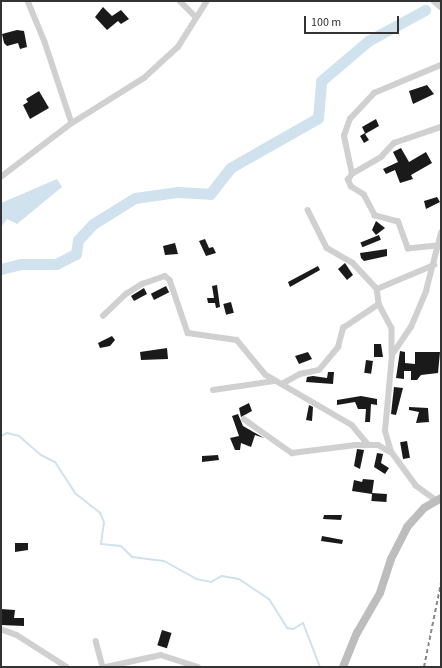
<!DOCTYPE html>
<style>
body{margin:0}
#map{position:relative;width:442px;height:668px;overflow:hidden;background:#fff;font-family:"Source Sans 3",sans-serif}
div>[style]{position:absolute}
.water>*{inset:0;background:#cfe2ee}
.stream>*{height:2px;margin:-1px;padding:0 1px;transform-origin:1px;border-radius:1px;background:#cfe2ee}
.river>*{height:11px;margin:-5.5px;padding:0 5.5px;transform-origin:5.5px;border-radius:5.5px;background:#cfe2ee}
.building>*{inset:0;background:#1a1a1a;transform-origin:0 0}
.street>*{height:5.5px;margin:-2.75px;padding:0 2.75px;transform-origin:2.75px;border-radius:2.75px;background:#d0d0d0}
.secondary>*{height:8px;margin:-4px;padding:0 4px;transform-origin:4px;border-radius:4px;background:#bdbdbd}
.rail>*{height:2px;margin-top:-1px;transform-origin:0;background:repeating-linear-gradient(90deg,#888 0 4px,transparent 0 7px)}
span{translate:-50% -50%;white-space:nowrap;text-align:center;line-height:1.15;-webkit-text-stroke:4px #fff;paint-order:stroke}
.frame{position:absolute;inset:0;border:2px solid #333;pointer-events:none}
.scale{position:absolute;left:304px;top:16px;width:95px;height:18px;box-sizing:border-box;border:2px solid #333;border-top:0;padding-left:5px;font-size:12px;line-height:14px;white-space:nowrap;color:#333;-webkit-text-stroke:3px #fff;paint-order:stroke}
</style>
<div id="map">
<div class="water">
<div style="clip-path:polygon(57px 179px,62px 187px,17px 224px,7px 219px,1px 227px,1px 203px)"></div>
</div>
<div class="stream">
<div style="left:1px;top:436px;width:7px;rotate:-27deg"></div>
<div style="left:7px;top:433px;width:12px;rotate:14deg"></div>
<div style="left:19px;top:436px;width:29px;rotate:41deg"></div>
<div style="left:41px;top:455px;width:16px;rotate:27deg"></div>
<div style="left:55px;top:462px;width:38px;rotate:57deg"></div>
<div style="left:76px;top:494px;width:31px;rotate:38deg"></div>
<div style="left:100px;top:513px;width:10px;rotate:66deg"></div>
<div style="left:104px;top:522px;width:22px;rotate:98deg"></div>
<div style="left:101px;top:544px;width:20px;rotate:6deg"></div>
<div style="left:121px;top:546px;width:16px;rotate:45deg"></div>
<div style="left:132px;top:557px;width:32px;rotate:7deg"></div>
<div style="left:164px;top:561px;width:37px;rotate:29deg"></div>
<div style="left:196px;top:579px;width:15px;rotate:11deg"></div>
<div style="left:211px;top:582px;width:13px;rotate:-29deg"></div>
<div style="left:222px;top:576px;width:17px;rotate:10deg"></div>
<div style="left:239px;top:579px;width:36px;rotate:34deg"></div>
<div style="left:269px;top:599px;width:34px;rotate:58deg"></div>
<div style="left:287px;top:628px;width:6px;rotate:9deg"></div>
<div style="left:293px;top:629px;width:12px;rotate:-31deg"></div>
<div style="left:303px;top:623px;width:47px;rotate:68.9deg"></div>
</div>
<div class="river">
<div style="left:1px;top:269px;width:21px;rotate:-14deg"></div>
<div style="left:21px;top:264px;width:35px"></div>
<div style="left:56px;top:264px;width:22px;rotate:-27deg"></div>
<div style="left:76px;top:254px;width:14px;rotate:-82deg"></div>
<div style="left:78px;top:240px;width:22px;rotate:-47deg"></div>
<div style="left:93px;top:224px;width:49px;rotate:-31.8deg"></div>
<div style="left:135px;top:198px;width:42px;rotate:-8.1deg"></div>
<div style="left:177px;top:192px;width:33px;rotate:3deg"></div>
<div style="left:210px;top:194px;width:33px;rotate:-52deg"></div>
<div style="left:230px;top:168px;width:101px;rotate:-29.6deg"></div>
<div style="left:318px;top:118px;width:37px;rotate:-85deg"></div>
<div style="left:321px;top:81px;width:62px;rotate:-40.4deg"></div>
<div style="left:368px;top:41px;width:65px;rotate:-28.5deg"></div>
</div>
<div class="building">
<div style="clip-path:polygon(103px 7px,112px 16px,121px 10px,129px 19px,121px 24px,118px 21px,107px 30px,95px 17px)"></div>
<div style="clip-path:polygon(17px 30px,24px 31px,27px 47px,20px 49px,18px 43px,7px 46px,4px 43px,2px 34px)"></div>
<div style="clip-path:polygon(427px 85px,434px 94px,413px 104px,409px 91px)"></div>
<div style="clip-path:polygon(39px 91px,49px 108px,30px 119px,23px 105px,28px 102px,26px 99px)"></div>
<div style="clip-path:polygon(376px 119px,379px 126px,365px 134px,369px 140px,364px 143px,360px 136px,365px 133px,362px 127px)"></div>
<div style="clip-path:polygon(401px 148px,409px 162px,426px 152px,432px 163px,411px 175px,413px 179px,400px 183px,395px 170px,386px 174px,383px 169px,398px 162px,393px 152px)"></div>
<div style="clip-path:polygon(437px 197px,440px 202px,426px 209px,424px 201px)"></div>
<div style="clip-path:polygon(376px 221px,385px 228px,376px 235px,372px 230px)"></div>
<div style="left:379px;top:235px;width:5px;height:20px;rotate:68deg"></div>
<div style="clip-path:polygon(205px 239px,209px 248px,213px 247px,216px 253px,206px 256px,199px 241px)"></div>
<div style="clip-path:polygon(175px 243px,178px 254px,165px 255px,163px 246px)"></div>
<div style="clip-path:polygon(387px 249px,387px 256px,364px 261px,361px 258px,360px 253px)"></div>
<div style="clip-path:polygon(345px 263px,353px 275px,347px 280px,338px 269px)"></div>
<div style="clip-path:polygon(318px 266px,320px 270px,290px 287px,288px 282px)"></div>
<div style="clip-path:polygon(217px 285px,220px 307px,216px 308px,215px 303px,208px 303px,207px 298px,214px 298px,212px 286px)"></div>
<div style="left:166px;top:286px;width:7px;height:17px;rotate:63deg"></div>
<div style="clip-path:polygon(144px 288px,147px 294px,134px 301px,131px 296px)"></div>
<div style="left:231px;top:302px;width:11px;height:8px;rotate:75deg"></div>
<div style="clip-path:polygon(112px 336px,115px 340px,110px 346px,100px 348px,98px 343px)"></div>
<div style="clip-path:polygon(374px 344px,381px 344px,383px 357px,374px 357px)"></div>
<div style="clip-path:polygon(167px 348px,168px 359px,141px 360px,140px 352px)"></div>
<div style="clip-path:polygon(400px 351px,405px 352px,405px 363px,415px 364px,415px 352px,440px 352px,438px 373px,421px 375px,417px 380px,411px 380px,411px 371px,404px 371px,404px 379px,396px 378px)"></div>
<div style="clip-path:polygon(308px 352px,312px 359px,299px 364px,295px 356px)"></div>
<div style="left:366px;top:360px;width:7px;height:13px;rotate:8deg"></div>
<div style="clip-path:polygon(328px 372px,334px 372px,333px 384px,306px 382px,307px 377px,313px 376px,327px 378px)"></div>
<div style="clip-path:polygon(394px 387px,403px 388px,396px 415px,391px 414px)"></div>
<div style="clip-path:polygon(361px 396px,377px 399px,377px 405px,371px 404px,370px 422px,365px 422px,366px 409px,358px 409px,355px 402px,337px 405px,337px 400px)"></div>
<div style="clip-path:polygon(249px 403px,252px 411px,241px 417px,239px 408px)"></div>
<div style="clip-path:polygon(309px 405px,313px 407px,312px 421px,306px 420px)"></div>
<div style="clip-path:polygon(409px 407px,428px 408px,429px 422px,416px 423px,419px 412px,409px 410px)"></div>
<div style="clip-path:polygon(238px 414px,243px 426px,264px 438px,255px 435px,251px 447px,241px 443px,240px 450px,235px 450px,230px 438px,239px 436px,232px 416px)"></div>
<div style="left:407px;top:441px;width:17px;height:7px;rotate:80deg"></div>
<div style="clip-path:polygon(357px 449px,364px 450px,360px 469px,354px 466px)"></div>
<div style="clip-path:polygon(377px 453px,383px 454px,381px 463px,389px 468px,385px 474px,374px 467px)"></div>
<div style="clip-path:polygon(218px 455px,219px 460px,202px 462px,202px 456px)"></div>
<div style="clip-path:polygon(363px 479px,374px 480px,372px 494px,352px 491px,354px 480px,362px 482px)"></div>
<div style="left:372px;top:493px;width:15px;height:8px;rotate:4deg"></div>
<div style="clip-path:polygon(324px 515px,342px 515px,341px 520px,323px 519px)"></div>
<div style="clip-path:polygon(322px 536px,343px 540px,342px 544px,321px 541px)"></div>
<div style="clip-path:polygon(15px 543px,28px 543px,28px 550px,15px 552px)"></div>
<div style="clip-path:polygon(1px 609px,15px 610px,14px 618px,24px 618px,24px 626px,1px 625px)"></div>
<div style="left:162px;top:630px;width:10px;height:16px;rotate:17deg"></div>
</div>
<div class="street">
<div style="left:28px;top:1px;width:44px;rotate:67.5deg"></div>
<div style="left:45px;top:42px;width:85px;rotate:71.6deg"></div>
<div style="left:180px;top:1px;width:21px;rotate:45deg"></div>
<div style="left:434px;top:1px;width:9px;rotate:41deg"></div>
<div style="left:352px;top:174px;width:39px;rotate:-102deg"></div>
<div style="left:344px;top:136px;width:18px;rotate:-71deg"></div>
<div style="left:350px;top:119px;width:35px;rotate:-47deg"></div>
<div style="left:374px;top:93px;width:73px;rotate:-22.7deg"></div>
<div style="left:1px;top:177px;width:89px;rotate:-37.3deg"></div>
<div style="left:72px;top:123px;width:85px;rotate:-32deg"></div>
<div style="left:144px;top:78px;width:46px;rotate:-42.4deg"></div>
<div style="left:178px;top:47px;width:54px;rotate:-57.8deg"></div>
<div style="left:308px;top:210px;width:42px;rotate:63.4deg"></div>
<div style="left:327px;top:248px;width:30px;rotate:30deg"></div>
<div style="left:353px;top:263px;width:35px;rotate:47deg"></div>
<div style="left:377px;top:289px;width:15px;rotate:82deg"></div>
<div style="left:379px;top:304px;width:27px;rotate:62deg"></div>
<div style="left:392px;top:328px;width:25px;rotate:90deg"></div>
<div style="left:437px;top:246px;width:29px;rotate:174deg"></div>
<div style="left:408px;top:249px;width:29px;rotate:-110deg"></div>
<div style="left:398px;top:222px;width:24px;rotate:-165deg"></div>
<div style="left:375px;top:216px;width:24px;rotate:-118deg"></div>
<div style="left:364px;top:195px;width:15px;rotate:-148deg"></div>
<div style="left:351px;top:187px;width:8px;rotate:-113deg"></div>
<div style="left:348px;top:180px;width:7px;rotate:-56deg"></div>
<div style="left:352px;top:174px;width:34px;rotate:-30deg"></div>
<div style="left:381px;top:157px;width:19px;rotate:-47deg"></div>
<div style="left:394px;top:143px;width:50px;rotate:-18.8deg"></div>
<div style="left:377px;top:289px;width:62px;rotate:-22.8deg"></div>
<div style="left:103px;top:316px;width:32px;rotate:-44deg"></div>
<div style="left:126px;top:294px;width:19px;rotate:-32deg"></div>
<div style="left:142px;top:284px;width:24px;rotate:-19deg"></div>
<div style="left:165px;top:276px;width:6px;rotate:39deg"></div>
<div style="left:170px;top:280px;width:56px;rotate:71.2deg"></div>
<div style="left:188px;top:333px;width:49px;rotate:8.1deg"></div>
<div style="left:237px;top:340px;width:45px;rotate:50.4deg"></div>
<div style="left:266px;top:375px;width:99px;rotate:30.2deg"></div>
<div style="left:352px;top:425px;width:26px;rotate:50deg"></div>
<div style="left:282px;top:384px;width:21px;rotate:-29deg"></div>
<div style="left:300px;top:374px;width:19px;rotate:-12deg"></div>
<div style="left:319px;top:370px;width:30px;rotate:-50deg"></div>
<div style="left:338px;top:347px;width:20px;rotate:-75deg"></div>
<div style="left:343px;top:328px;width:43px;rotate:-33.7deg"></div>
<div style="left:213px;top:390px;width:63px;rotate:-8.3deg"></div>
<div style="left:244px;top:419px;width:59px;rotate:35.3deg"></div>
<div style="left:292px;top:453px;width:64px;rotate:-7.2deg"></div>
<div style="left:355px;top:445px;width:23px"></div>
<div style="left:378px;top:445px;width:13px;rotate:29deg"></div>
<div style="left:435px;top:500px;width:24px;rotate:-144deg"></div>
<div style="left:416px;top:486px;width:42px;rotate:-126.3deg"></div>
<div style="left:391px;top:452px;width:22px;rotate:-106deg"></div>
<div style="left:385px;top:431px;width:76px;rotate:-84.7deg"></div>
<div style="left:392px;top:355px;width:34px;rotate:-56deg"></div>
<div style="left:411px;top:327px;width:39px;rotate:-67deg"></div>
<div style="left:426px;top:291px;width:60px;rotate:-75.5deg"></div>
<div style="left:1px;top:629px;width:17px;rotate:21deg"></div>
<div style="left:17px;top:635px;width:59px;rotate:32.6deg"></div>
<div style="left:96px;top:641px;width:27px;rotate:75deg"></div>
<div style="left:106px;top:667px;width:56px;rotate:-12.3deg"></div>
<div style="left:161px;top:655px;width:39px;rotate:18deg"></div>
</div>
<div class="secondary">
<div style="left:343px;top:667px;width:37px;rotate:-68deg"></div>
<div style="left:357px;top:633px;width:46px;rotate:-60.1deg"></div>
<div style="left:380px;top:593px;width:36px;rotate:-72deg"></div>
<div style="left:391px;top:559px;width:36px;rotate:-63deg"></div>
<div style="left:407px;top:527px;width:25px;rotate:-48deg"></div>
<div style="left:424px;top:508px;width:20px;rotate:-30deg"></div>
</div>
<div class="rail">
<div style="left:424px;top:667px;width:86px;rotate:-78.6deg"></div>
</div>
<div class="frame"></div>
<div class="scale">100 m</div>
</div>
